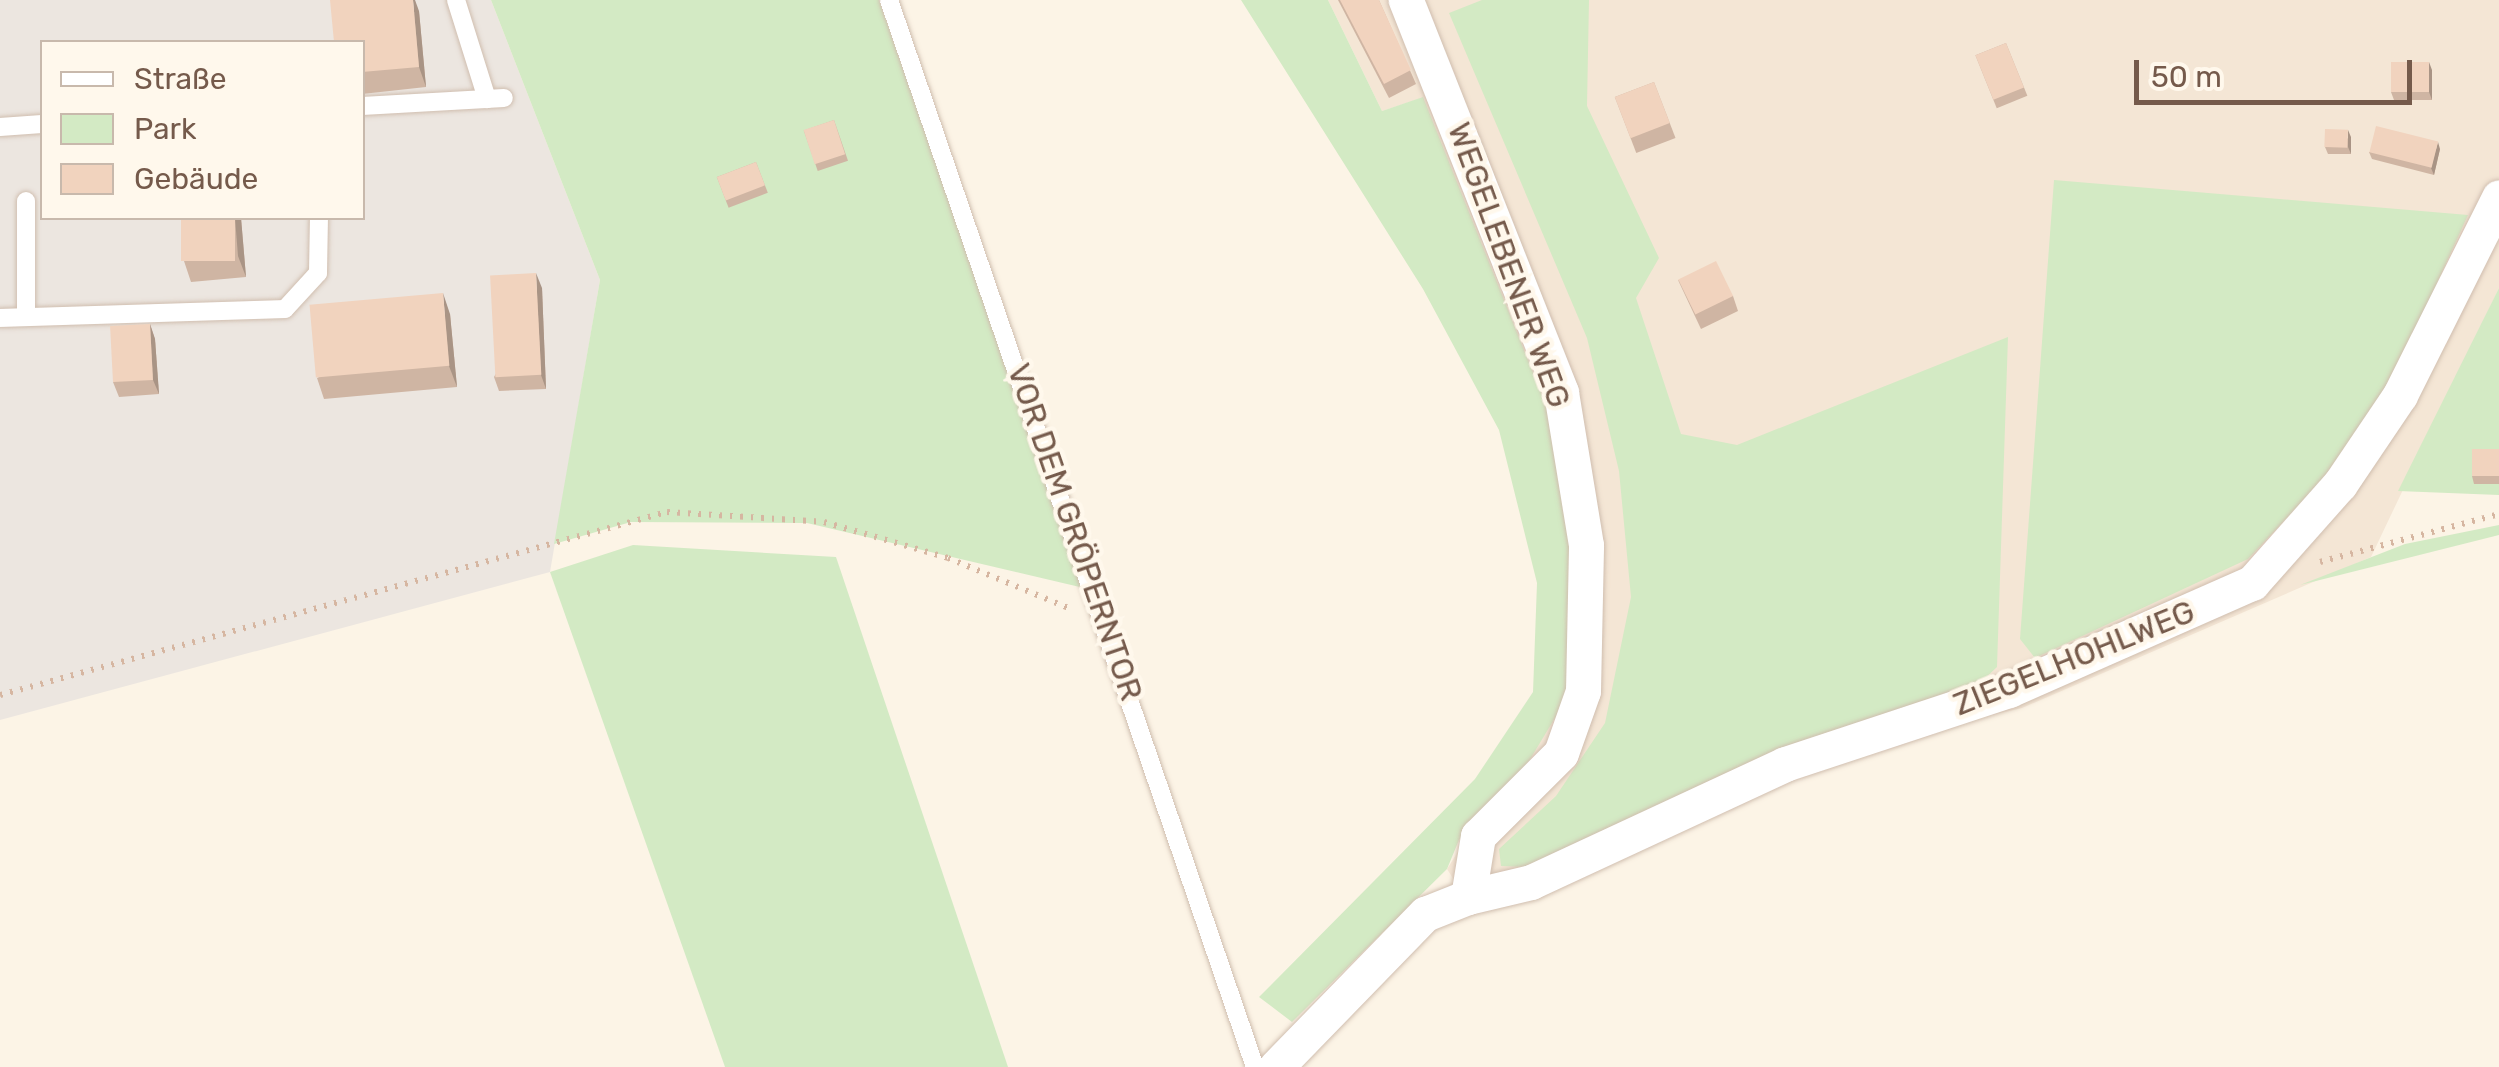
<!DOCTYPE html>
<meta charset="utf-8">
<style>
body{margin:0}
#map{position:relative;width:2499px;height:1067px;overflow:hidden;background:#fcf4e6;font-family:Rubik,sans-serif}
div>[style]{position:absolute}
.residential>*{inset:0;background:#f4e6d5}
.industrial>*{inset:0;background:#ece6e0}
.green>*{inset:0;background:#d3eac4}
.path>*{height:6px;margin-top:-3px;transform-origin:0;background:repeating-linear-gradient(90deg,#d6b6a1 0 2.5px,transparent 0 10.5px)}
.roads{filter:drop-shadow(0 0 2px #d0beaf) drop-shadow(0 0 2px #d0beaf)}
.lane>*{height:18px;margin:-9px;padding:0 9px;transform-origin:9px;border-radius:9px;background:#fff}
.street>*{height:35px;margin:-17.5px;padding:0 17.5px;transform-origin:17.5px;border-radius:17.5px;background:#fff}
.wall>*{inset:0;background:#cfb5a3;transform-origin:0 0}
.shaded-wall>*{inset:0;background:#a99485}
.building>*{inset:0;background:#f1d3be;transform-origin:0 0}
span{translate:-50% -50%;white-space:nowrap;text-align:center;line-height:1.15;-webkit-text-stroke:9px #fff8ec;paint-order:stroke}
.street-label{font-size:32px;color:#755a4b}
.legend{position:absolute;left:40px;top:40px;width:325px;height:180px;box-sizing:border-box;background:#fff8ec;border:2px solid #c8b9ac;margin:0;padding:12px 18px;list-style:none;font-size:30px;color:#755a4b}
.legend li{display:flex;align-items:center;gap:20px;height:50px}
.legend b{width:50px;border:2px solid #c8b9ac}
.scale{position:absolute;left:2134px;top:60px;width:278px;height:45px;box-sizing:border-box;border:5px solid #755a4b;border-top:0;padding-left:12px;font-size:30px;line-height:35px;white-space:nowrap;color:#755a4b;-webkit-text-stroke:8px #fff8ec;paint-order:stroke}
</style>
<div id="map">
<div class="residential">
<div style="clip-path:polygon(1328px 0,2499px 0,2499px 288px,2371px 557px,2022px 708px,1905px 735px,1766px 786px,1474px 911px,1447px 869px,1487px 806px,1579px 587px,1422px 98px,1382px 111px)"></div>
</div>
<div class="industrial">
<div style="clip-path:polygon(evenodd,0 0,491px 0,600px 280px,550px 572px,0 720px,0 0,42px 42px,362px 42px,362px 218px,42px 218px,42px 42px)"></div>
</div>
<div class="green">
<div style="clip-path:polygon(491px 0,879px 0,1084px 588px,807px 523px,631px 522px,554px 544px,600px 280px)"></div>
<div style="clip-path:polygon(1241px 0,1328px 0,1382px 111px,1423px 97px,1560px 440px,1579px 587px,1564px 703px,1529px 761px,1459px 840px,1447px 869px,1292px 1022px,1259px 997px,1475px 779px,1533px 692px,1537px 583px,1499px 430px,1423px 289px)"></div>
<div style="clip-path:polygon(1482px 0,1589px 0,1587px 106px,1659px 258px,1636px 298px,1681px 434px,1737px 445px,2008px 337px,1997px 667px,1981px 682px,1527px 867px,1501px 866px,1499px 849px,1556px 796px,1605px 723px,1631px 597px,1619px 471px,1587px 338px,1449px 13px)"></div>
<div style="clip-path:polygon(2054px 180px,2468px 215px,2391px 384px,2318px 485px,2248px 559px,2035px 658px,2020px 639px)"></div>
<div style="clip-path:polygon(2499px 288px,2499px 495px,2398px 491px)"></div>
<div style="clip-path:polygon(2499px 525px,2499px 535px,2300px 585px,2405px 544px)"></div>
<div style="clip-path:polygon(633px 545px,836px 557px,1008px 1067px,725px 1067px,550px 572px)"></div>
</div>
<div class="path">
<div style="left:2320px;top:562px;width:185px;rotate:-15deg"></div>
<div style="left:0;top:695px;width:692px;rotate:-15.34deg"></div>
<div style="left:667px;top:512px;width:157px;rotate:3.6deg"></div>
<div style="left:824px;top:522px;width:129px;rotate:16.2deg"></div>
<div style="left:948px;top:558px;width:133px;rotate:22.5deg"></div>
</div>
<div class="roads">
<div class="lane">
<div style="left:456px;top:0;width:104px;rotate:72.6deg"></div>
<div style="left:889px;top:0;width:1128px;rotate:71.07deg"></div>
<div style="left:362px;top:106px;width:142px;rotate:-3.2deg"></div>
<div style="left:0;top:127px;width:42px;rotate:-4.1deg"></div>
<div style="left:26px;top:316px;width:115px;rotate:-90deg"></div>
<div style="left:0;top:318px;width:285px;rotate:-1.8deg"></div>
<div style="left:285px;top:309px;width:49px;rotate:-47.5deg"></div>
<div style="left:318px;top:273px;width:55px;rotate:-89deg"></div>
</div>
<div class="street">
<div style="left:1468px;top:897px;width:65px;rotate:-13.4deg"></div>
<div style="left:1531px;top:882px;width:280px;rotate:-24.9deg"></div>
<div style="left:1785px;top:764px;width:236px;rotate:-18.3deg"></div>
<div style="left:2009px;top:690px;width:266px;rotate:-23.8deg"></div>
<div style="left:2252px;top:583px;width:132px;rotate:-48.4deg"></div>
<div style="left:2340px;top:484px;width:107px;rotate:-56deg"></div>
<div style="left:2400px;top:395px;width:221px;rotate:-63.4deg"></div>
<div style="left:1276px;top:1067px;width:214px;rotate:-45.8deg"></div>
<div style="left:1425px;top:914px;width:46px;rotate:-21.6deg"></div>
<div style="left:1468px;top:897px;width:62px;rotate:-80.7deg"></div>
<div style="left:1478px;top:836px;width:117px;rotate:-45deg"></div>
<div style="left:1561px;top:753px;width:66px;rotate:-70.5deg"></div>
<div style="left:1583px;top:691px;width:146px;rotate:-88.8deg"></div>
<div style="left:1586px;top:545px;width:155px;rotate:-99.3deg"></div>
<div style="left:1561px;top:392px;width:422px;rotate:-111.6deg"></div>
</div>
</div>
<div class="wall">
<div style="clip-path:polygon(1338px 0,1379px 0,1416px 84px,1389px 98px)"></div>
<div style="clip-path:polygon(419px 11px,426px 87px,362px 94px,362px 42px)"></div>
<div style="left:2006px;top:43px;width:57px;height:33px;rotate:68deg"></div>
<div style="clip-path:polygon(2432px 70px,2432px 100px,2394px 100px,2391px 92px)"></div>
<div style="left:1654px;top:82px;width:60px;height:42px;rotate:69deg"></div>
<div style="left:834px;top:120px;width:43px;height:32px;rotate:71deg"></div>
<div style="clip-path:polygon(2351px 137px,2351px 154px,2328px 154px,2325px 147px)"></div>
<div style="clip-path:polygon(2440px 149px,2434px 175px,2372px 159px,2369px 152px)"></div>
<div style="left:756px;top:162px;width:33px;height:42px;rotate:69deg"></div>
<div style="clip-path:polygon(181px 218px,245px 218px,241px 218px,246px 277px,191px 282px,184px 261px)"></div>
<div style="clip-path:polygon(1678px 280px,1733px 296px,1738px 311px,1701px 329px)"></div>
<div style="clip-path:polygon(542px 288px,546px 389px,499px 391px,494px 377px)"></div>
<div style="clip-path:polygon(450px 314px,457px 387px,324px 399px,317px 378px)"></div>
<div style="clip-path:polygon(150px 324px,155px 339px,159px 394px,119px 397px,113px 382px)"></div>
<div style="clip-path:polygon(2499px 449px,2499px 484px,2474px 484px,2472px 476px)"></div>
</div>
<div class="shaded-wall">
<div style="clip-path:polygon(413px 0,415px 0,419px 11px,426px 87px,419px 67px)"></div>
<div style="clip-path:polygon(2429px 62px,2432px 70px,2432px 100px,2429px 92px)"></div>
<div style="clip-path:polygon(2348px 130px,2351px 137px,2351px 154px,2348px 147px)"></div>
<div style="clip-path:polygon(2438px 142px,2440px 149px,2434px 175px,2431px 168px)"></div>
<div style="clip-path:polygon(235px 218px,241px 218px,246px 277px,238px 256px)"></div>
<div style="clip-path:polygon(536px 273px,542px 288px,546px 389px,541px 375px)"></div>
<div style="clip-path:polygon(443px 293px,450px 314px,457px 387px,449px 366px)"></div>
<div style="clip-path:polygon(150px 324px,155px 339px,159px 394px,153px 380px)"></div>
</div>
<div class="building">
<div style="clip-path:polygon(330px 0,413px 0,419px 67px,362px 72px,362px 42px,334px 42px)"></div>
<div style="clip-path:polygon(1340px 0,1379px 0,1411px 70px,1384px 84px)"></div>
<div style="left:2006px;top:43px;width:48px;height:33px;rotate:68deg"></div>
<div style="left:2391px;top:62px;width:38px;height:30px"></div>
<div style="left:1654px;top:82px;width:44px;height:42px;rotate:69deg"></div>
<div style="left:834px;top:120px;width:36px;height:32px;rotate:72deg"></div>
<div style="left:2376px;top:126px;width:64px;height:27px;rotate:14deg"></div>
<div style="left:2325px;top:129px;width:23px;height:18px;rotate:2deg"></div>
<div style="left:756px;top:162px;width:25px;height:42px;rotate:69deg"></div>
<div style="left:181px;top:218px;width:54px;height:43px"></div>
<div style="left:1716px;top:261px;width:39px;height:42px;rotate:64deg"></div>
<div style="left:536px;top:273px;width:102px;height:46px;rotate:87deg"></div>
<div style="left:443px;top:293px;width:73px;height:134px;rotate:85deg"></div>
<div style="left:150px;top:324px;width:56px;height:40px;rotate:87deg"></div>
<div style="left:2472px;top:449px;width:27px;height:27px"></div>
</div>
<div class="street-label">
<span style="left:1509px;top:265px;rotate:70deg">WEGELEBENER WEG</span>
<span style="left:1075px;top:532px;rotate:71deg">VOR DEM GRÖPERNTOR</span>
<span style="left:2074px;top:658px;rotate:-22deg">ZIEGELHOHLWEG</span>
</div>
<ul class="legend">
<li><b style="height:12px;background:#fff"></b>Straße</li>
<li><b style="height:28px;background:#d3eac4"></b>Park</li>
<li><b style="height:28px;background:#f1d3be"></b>Gebäude</li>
</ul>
<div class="scale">50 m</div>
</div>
